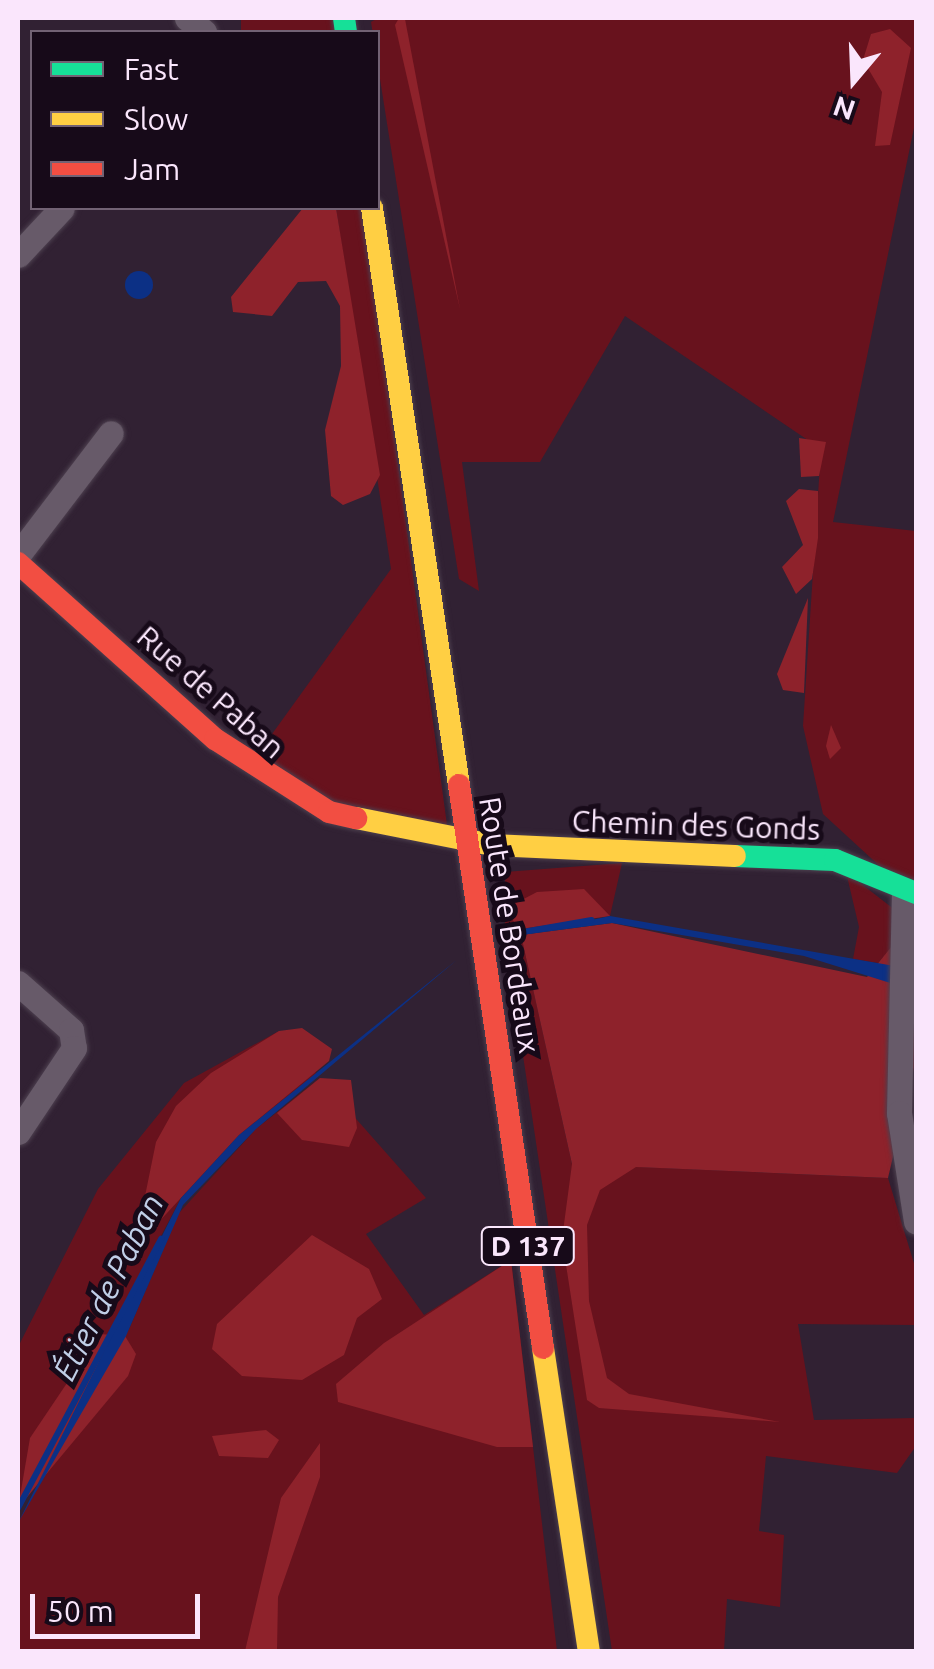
<!DOCTYPE html>
<meta charset="utf-8">
<style>
body{margin:0}
#map{position:relative;width:934px;height:1669px;overflow:hidden;background:#312133;font-family:Ubuntu,sans-serif}
div>[style]{position:absolute}
.green>*{inset:0;background:#68121d;transform-origin:0 0}
.forest>*{inset:0;background:#8e222b}
.water>*{inset:0;background:#0c3085}
.round{border-radius:50%}
.stream>*{height:6px;margin:-3px;padding:0 3px;transform-origin:3px;border-radius:3px;background:#0c3085}
.roads{filter:drop-shadow(0 0 2px #4d404f) drop-shadow(0 0 2px #4d404f)}
.street>*{height:25px;margin:-12.5px;padding:0 12.5px;transform-origin:12.5px;border-radius:12.5px;background:#675a69}
.fast>*{height:22px;margin:-11px;padding:0 11px;transform-origin:11px;border-radius:11px;background:#16e098}
.slow>*{height:22px;margin:-11px;padding:0 11px;transform-origin:11px;border-radius:11px;background:#ffcf43}
.jam>*{height:22px;margin:-11px;padding:0 11px;transform-origin:11px;border-radius:11px;background:#f24e42}
span{translate:-50% -50%;white-space:nowrap;text-align:center;line-height:1.15;-webkit-text-stroke:10px #170a19;paint-order:stroke}
.shield-label span{padding:2px 8px;background:#170a19;border:2px solid;border-radius:8px;-webkit-text-stroke-width:0}
.shield-label{font-size:28px;color:#fae6fc;font-weight:700}
.street-label{font-size:30px;color:#fae6fc}
.water-label{font-size:32px;color:#c0cee7;font-style:italic}
.frame{position:absolute;inset:0;border:20px solid #fae6fc;pointer-events:none}
.legend{position:absolute;left:30px;top:30px;width:350px;height:180px;box-sizing:border-box;background:#170a19;border:2px solid #726274;margin:0;padding:12px 18px;list-style:none;font-size:30px;color:#fae6fc}
.legend li{display:flex;align-items:center;gap:20px;height:50px}
.legend b{width:50px;border:2px solid #726274}
.north{position:absolute;left:804px;top:30px;width:100px;height:100px;-webkit-text-stroke:8px #170a19;paint-order:stroke;rotate:199deg;font-size:28px;font-weight:700;line-height:40px;text-align:center;color:#fae6fc}
.north::after{content:'';display:block;margin:auto;width:35px;height:45px;background:#fae6fc;clip-path:polygon(50% 0,100% 100%,50% 72%,0 100%)}
.scale{position:absolute;left:30px;top:1594px;width:170px;height:45px;box-sizing:border-box;border:5px solid #fae6fc;border-top:0;padding-left:12px;font-size:30px;line-height:35px;white-space:nowrap;color:#fae6fc;-webkit-text-stroke:8px #170a19;paint-order:stroke}
</style>
<div id="map">
<div class="green">
<div style="left:241px;top:18px;width:94px;height:15px"></div>
<div style="clip-path:polygon(378px 18px,916px 18px,916px 118px,833px 522px,916px 531px,916px 886px,897px 882px,823px 814px,803px 726px,821px 449px,625px 316px,540px 462px,462px 462px,479px 591px,459px 579px,371px 22px)"></div>
<div style="clip-path:polygon(336px 208px,363px 208px,447px 825px,355px 813px,254px 759px,391px 569px)"></div>
<div style="clip-path:polygon(622px 863px,610px 916px,520px 930px,572px 1164px,888px 1178px,916px 1270px,916px 1325px,798px 1324px,814px 1420px,916px 1418px,916px 1446px,897px 1473px,766px 1456px,759px 1531px,784px 1535px,780px 1607px,727px 1599px,724px 1651px,612px 1651px,505px 935px,505px 872px)"></div>
<div style="clip-path:polygon(846px 872px,895px 910px,902px 935px,878px 963px,853px 959px,859px 927px)"></div>
<div style="clip-path:polygon(279px 1031px,317px 1074px,181px 1198px,18px 1508px,18px 1347px,98px 1189px,184px 1083px)"></div>
<div style="clip-path:polygon(320px 1078px,426px 1198px,366px 1234px,424px 1315px,511px 1260px,557px 1651px,18px 1652px,18px 1522px,129px 1329px,179px 1213px,256px 1129px)"></div>
</div>
<div class="forest">
<div style="clip-path:polygon(399px 18px,405px 19px,460px 309px,395px 25px)"></div>
<div style="clip-path:polygon(890px 29px,911px 48px,890px 145px,875px 146px,882px 92px,863px 60px,871px 34px)"></div>
<div style="clip-path:polygon(303px 208px,336px 208px,380px 475px,370px 494px,343px 505px,331px 496px,325px 430px,341px 366px,340px 306px,326px 281px,298px 282px,272px 316px,233px 312px,231px 297px)"></div>
<div style="clip-path:polygon(799px 438px,826px 442px,819px 476px,801px 477px)"></div>
<div style="clip-path:polygon(799px 489px,818px 491px,818px 538px,812px 579px,796px 594px,782px 567px,803px 545px,786px 501px)"></div>
<div style="clip-path:polygon(808px 598px,804px 693px,783px 690px,777px 674px)"></div>
<div style="clip-path:polygon(831px 725px,841px 748px,830px 759px,826px 746px)"></div>
<div style="clip-path:polygon(584px 889px,610px 916px,520px 929px,511px 918px,514px 904px,537px 892px)"></div>
<div style="clip-path:polygon(916px 916px,916px 1059px,888px 1178px,636px 1167px,600px 1190px,587px 1225px,589px 1301px,607px 1378px,629px 1394px,780px 1422px,599px 1408px,587px 1400px,562px 1239px,572px 1164px,521px 935px,612px 923px,867px 977px)"></div>
<div style="clip-path:polygon(302px 1028px,332px 1049px,329px 1061px,239px 1135px,155px 1226px,144px 1201px,156px 1142px,176px 1106px,211px 1073px,279px 1031px)"></div>
<div style="clip-path:polygon(320px 1078px,351px 1080px,357px 1128px,349px 1147px,302px 1140px,277px 1113px)"></div>
<div style="clip-path:polygon(312px 1235px,369px 1269px,382px 1299px,357px 1318px,344px 1355px,302px 1380px,242px 1376px,212px 1349px,217px 1324px)"></div>
<div style="clip-path:polygon(511px 1260px,533px 1447px,497px 1447px,338px 1402px,336px 1384px,384px 1343px)"></div>
<div style="clip-path:polygon(100px 1334px,125px 1336px,136px 1354px,128px 1376px,18px 1508px,30px 1438px)"></div>
<div style="clip-path:polygon(266px 1430px,279px 1440px,268px 1458px,219px 1456px,212px 1436px)"></div>
<div style="clip-path:polygon(320px 1443px,320px 1477px,278px 1597px,277px 1651px,245px 1651px,281px 1498px)"></div>
</div>
<div class="water">
<div class="round" style="left:125px;top:271px;width:28px;height:28px"></div>
<div style="clip-path:polygon(610px 916px,900px 967px,916px 991px,804px 956px,612px 923px,521px 935px)"></div>
<div style="clip-path:polygon(458px 959px,256px 1129px,183px 1205px,126px 1336px,18px 1523px,181px 1198px,239px 1135px)"></div>
</div>
<div class="stream">
<div style="left:505px;top:935px;width:88px;rotate:-9.8deg"></div>
<div style="left:18px;top:1508px;width:305px;rotate:-62deg"></div>
</div>
<div class="roads">
<div class="street">
<div style="left:187px;top:18px;width:22px;rotate:39deg"></div>
<div style="left:18px;top:255px;width:64px;rotate:-46.9deg"></div>
<div style="left:18px;top:555px;width:153px;rotate:-52.7deg"></div>
<div style="left:904px;top:891px;width:222px;rotate:91.3deg"></div>
<div style="left:899px;top:1113px;width:110px;rotate:81.1deg"></div>
<div style="left:18px;top:983px;width:71px;rotate:41.6deg"></div>
<div style="left:71px;top:1030px;width:18px;rotate:81deg"></div>
<div style="left:74px;top:1048px;width:101px;rotate:123.7deg"></div>
</div>
<div class="fast">
<div style="left:344px;top:18px;width:14px;rotate:82deg"></div>
<div style="left:735px;top:856px;width:100px;rotate:2.3deg"></div>
<div style="left:835px;top:860px;width:87px;rotate:22.2deg"></div>
</div>
<div class="slow">
<div style="left:372px;top:208px;width:584px;rotate:81.43deg"></div>
<div style="left:356px;top:818px;width:139px;rotate:11.2deg"></div>
<div style="left:492px;top:845px;width:243px;rotate:2.6deg"></div>
<div style="left:543px;top:1348px;width:307px;rotate:81.4deg"></div>
</div>
<div class="jam">
<div style="left:18px;top:563px;width:264px;rotate:41.8deg"></div>
<div style="left:215px;top:739px;width:135px;rotate:32.6deg"></div>
<div style="left:329px;top:812px;width:28px;rotate:13deg"></div>
<div style="left:459px;top:785px;width:569px;rotate:81.51deg"></div>
</div>
</div>
<div class="shield-label">
<span style="left:528px;top:1246px">D 137</span>
</div>
<div class="street-label">
<span style="left:211px;top:692px;rotate:41deg">Rue de Paban</span>
<span style="left:696px;top:825px;rotate:2deg">Chemin des Gonds</span>
<span style="left:510px;top:925px;rotate:81deg">Route de Bordeaux</span>
</div>
<div class="water-label">
<span style="left:108px;top:1287px;rotate:-63deg">Étier de Paban</span>
</div>
<div class="frame"></div>
<ul class="legend">
<li><b style="height:12px;background:#16e098"></b>Fast</li>
<li><b style="height:12px;background:#ffcf43"></b>Slow</li>
<li><b style="height:12px;background:#f24e42"></b>Jam</li>
</ul>
<div class="north">N</div>
<div class="scale">50 m</div>
</div>
